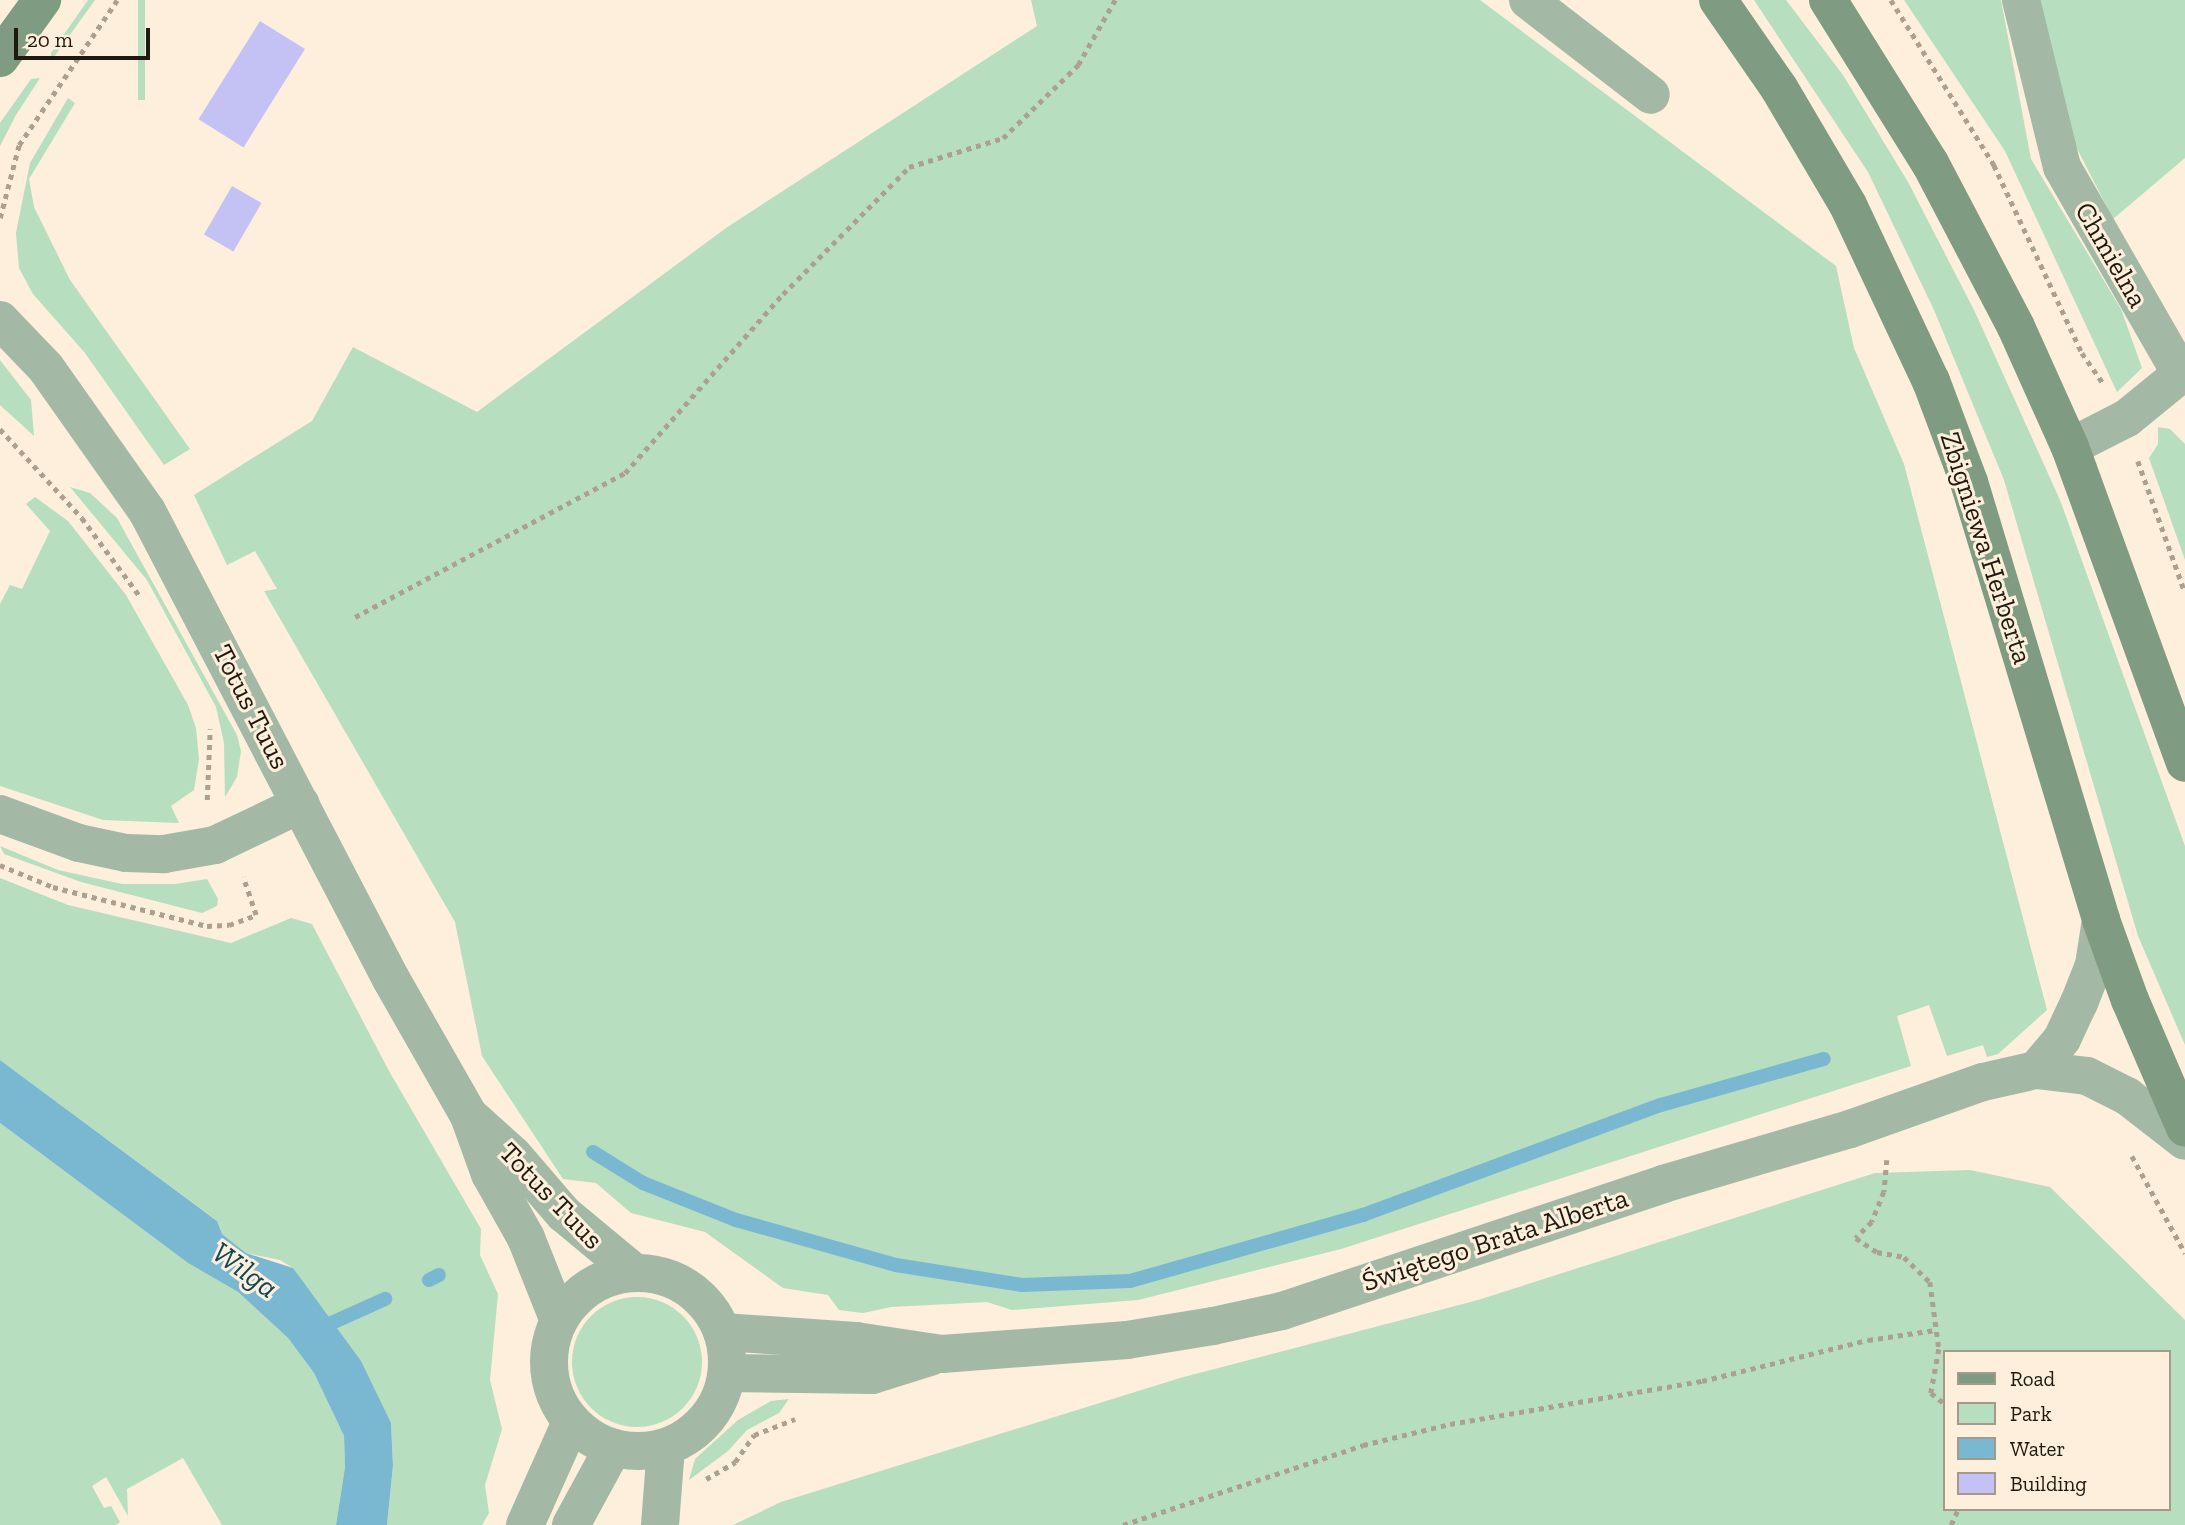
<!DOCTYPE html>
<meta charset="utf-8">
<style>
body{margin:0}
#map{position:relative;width:2185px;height:1525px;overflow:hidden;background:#fdefdb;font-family:"Zilla Slab",serif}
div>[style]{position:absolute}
.green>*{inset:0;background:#b6debf;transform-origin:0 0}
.round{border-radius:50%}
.water>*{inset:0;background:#7ab8d2}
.stream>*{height:14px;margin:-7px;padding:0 7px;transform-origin:7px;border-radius:7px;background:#7ab8d2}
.building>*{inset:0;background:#c4c1f5;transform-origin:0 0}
.path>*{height:4.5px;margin-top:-2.25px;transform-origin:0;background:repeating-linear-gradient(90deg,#aca091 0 5px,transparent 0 10px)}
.street>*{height:38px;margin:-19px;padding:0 19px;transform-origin:19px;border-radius:19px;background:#a4b8a6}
.street>.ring{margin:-19px;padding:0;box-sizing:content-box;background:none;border:38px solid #a4b8a6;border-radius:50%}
.secondary>*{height:38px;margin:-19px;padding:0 19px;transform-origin:19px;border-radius:19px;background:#7f9b81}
span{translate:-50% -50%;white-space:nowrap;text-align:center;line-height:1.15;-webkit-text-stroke:6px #fdefdb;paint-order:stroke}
.street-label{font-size:28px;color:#1f1910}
.water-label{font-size:30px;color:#0f4557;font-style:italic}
.legend{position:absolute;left:1943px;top:1350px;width:228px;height:161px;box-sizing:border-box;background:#fdefdb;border:2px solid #a4998a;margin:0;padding:9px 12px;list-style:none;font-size:21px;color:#1f1910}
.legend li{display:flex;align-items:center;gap:14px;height:35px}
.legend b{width:35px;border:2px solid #a4998a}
.scale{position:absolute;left:14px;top:28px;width:136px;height:32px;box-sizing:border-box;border:4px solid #1f1910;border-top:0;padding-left:9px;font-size:21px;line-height:24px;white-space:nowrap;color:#1f1910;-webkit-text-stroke:5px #fdefdb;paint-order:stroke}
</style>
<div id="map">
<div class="green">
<div style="clip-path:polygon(88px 0,95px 0,51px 61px,51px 53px)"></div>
<div style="left:138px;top:0;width:7px;height:100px"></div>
<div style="clip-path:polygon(1031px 0,1480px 0,1836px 266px,1854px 348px,1904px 464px,2047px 1010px,1998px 1054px,1987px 1057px,1983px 1045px,1947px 1056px,1929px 1005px,1897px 1016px,1911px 1066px,1341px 1249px,1138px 1300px,1012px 1310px,987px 1302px,891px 1307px,863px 1313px,839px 1310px,828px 1295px,783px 1288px,705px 1232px,631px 1213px,596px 1183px,563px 1179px,482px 1056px,455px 922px,264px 591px,277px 589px,255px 551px,227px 565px,194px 495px,312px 421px,353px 347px,477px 412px,726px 228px,1037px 26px)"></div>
<div style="clip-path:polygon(1754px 0,1786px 0,1843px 75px,1908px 182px,1975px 312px,2060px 500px,2185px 846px,2185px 1045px,2138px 936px,2004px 480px,1934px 310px,1868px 172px)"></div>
<div style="clip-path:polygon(1904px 0,2001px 0,2031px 159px,2121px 309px,2142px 368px,2117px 392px,2005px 151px)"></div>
<div style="clip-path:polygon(2040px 0,2185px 0,2185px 158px,2113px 219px,2061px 117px)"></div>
<div style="clip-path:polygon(40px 78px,16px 115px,0 146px,0 123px,31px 79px)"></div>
<div style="clip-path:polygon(68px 98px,75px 103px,29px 179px,34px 207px,70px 280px,190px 449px,164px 465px,85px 353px,33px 294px,19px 268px,16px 233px,30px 163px)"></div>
<div style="clip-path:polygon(0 360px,31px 400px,34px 436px,0 405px)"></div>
<div style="clip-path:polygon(2158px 427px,2170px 429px,2185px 444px,2185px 560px,2149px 458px,2158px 444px)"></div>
<div style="clip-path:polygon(70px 487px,90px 493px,117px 518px,237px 735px,241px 751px,237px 777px,225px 797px,224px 743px,216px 707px,147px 580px)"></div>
<div style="clip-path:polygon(35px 497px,68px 521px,126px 595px,188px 705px,196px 728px,199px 759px,194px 790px,171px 806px,179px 823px,103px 820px,0 786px,0 604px,10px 585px,22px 589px,50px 531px,26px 504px)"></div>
<div style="clip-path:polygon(0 846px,58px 870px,122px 884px,175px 884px,207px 879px,218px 899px,217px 906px,202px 913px,81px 882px,4px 854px)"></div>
<div style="clip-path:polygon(0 878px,68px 905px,231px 943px,291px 918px,312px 924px,389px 1071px,481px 1229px,480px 1255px,498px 1294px,490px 1380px,502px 1429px,485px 1485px,489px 1513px,482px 1525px,387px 1525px,393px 1466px,391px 1423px,293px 1268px,280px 1260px,246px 1253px,222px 1234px,216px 1220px,0 1060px)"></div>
<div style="clip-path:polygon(0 1123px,188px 1263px,238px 1292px,288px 1338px,314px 1373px,344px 1436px,345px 1467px,336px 1525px,222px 1525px,183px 1458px,127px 1489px,128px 1516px,106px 1477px,92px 1486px,104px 1508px,111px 1506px,120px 1522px,116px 1525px,0 1525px)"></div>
<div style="clip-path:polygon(evenodd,1970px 1170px,2050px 1187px,2185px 1320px,2185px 1525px,733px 1525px,781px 1502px,1180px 1378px,1478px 1300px,1875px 1173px,1970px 1170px,1945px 1352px,2169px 1352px,2169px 1509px,1945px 1509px,1945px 1352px)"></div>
<div class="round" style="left:572px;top:1297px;width:130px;height:130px"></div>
<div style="clip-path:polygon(789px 1399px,779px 1413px,747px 1430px,728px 1451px,689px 1480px,695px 1459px,738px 1420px,771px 1401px)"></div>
</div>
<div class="water">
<div style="clip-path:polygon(0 1060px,217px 1221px,222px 1234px,246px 1253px,293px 1268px,361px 1361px,391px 1423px,393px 1466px,387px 1525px,336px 1525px,345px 1467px,344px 1436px,314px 1373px,288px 1338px,238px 1292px,188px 1263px,0 1123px)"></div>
</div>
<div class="stream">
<div style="left:593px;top:1152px;width:59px;rotate:31.8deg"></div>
<div style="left:643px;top:1183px;width:100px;rotate:21.7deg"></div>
<div style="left:736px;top:1220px;width:166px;rotate:15.7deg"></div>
<div style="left:896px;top:1265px;width:128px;rotate:9deg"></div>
<div style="left:1022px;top:1285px;width:108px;rotate:-2.1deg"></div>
<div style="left:1130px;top:1281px;width:242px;rotate:-15.8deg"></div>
<div style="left:1363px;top:1215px;width:318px;rotate:-20.3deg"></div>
<div style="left:1661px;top:1105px;width:169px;rotate:-15.8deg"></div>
<div style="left:429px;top:1280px;width:11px;rotate:-27deg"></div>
<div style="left:316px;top:1330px;width:76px;rotate:-24.2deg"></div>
</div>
<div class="building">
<div style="left:260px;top:21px;width:53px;height:116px;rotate:32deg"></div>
<div style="left:232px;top:186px;width:34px;height:56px;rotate:30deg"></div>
</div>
<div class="path">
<div style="left:1891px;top:0;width:195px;rotate:58deg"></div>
<div style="left:1994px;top:165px;width:208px;rotate:64.9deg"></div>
<div style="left:2082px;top:353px;width:38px;rotate:55deg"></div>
<div style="left:0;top:218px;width:75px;rotate:-75.4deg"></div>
<div style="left:19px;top:145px;width:175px;rotate:-55.9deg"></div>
<div style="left:0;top:429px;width:121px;rotate:47.3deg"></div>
<div style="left:82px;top:518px;width:96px;rotate:53.5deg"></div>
<div style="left:2138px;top:461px;width:139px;rotate:70.3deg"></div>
<div style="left:355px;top:617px;width:306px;rotate:-28.1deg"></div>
<div style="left:625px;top:473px;width:239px;rotate:-48.6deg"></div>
<div style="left:783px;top:294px;width:179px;rotate:-45.2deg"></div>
<div style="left:909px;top:167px;width:98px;rotate:-17.1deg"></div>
<div style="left:1003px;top:138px;width:105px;rotate:-44.2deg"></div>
<div style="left:1078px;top:65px;width:75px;rotate:-60.4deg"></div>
<div style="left:207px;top:800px;width:71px;rotate:-87.6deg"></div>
<div style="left:0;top:865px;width:57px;rotate:22.5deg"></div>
<div style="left:53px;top:887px;width:159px;rotate:14.2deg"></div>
<div style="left:207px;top:926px;width:22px;rotate:-3deg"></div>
<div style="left:229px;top:925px;width:29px;rotate:-20deg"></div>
<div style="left:256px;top:915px;width:40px;rotate:-108.9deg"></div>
<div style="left:2132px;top:1156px;width:111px;rotate:61.3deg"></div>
<div style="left:1887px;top:1160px;width:32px;rotate:95deg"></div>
<div style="left:1884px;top:1192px;width:32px;rotate:112deg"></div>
<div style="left:1872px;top:1222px;width:23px;rotate:135deg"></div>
<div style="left:1856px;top:1238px;width:25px;rotate:34deg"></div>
<div style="left:1877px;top:1252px;width:27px;rotate:10deg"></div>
<div style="left:1904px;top:1257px;width:36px;rotate:44deg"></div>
<div style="left:1930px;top:1282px;width:68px;rotate:82.3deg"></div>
<div style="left:1939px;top:1349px;width:45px;rotate:100.3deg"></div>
<div style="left:1931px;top:1393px;width:18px;rotate:38deg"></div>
<div style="left:706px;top:1479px;width:34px;rotate:-30deg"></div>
<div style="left:735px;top:1462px;width:33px;rotate:-55deg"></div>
<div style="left:754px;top:1435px;width:44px;rotate:-21.3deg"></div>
<div style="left:1123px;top:1525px;width:253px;rotate:-18.4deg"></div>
<div style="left:1363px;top:1445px;width:89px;rotate:-13.6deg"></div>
<div style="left:1450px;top:1424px;width:256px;rotate:-9.7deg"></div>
<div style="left:1702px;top:1381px;width:171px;rotate:-13.9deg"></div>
<div style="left:1868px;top:1340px;width:68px;rotate:-8.5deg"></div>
<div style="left:1951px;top:1525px;width:17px;rotate:-66deg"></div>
</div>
<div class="street">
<div style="left:1528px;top:0;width:155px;rotate:37.7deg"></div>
<div style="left:2021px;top:0;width:172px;rotate:76.2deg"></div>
<div style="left:2062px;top:167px;width:239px;rotate:60.1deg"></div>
<div style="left:2181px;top:374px;width:70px;rotate:140.8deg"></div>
<div style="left:2127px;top:418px;width:64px;rotate:153deg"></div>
<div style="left:0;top:320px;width:66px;rotate:46.2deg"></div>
<div style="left:46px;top:368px;width:175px;rotate:54.8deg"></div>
<div style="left:147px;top:511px;width:528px;rotate:62.46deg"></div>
<div style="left:391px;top:979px;width:158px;rotate:60.3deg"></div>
<div style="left:469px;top:1116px;width:62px;rotate:70.1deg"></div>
<div style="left:490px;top:1174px;width:73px;rotate:60.6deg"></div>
<div style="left:526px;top:1238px;width:89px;rotate:68.3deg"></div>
<div style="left:0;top:814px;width:84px;rotate:20.2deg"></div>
<div style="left:79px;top:843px;width:48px;rotate:12deg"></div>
<div style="left:126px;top:853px;width:38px;rotate:2deg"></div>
<div style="left:164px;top:854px;width:52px;rotate:-10deg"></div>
<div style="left:215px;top:845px;width:95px;rotate:-25.5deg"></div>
<div style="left:2036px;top:1070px;width:40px;rotate:-50deg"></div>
<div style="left:2062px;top:1039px;width:40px;rotate:-65deg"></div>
<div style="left:2079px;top:1003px;width:41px;rotate:-68.5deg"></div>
<div style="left:2094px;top:965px;width:46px;rotate:-81.2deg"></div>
<div style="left:472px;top:1118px;width:55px;rotate:42.1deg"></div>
<div style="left:513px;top:1155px;width:78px;rotate:49.2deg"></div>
<div style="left:564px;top:1214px;width:92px;rotate:39.7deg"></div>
<div class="ring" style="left:549px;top:1273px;width:140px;height:140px"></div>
<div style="left:722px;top:1332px;width:134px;rotate:3.8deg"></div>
<div style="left:856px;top:1341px;width:87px;rotate:8.6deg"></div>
<div style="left:942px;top:1354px;width:186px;rotate:-4.3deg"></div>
<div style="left:1127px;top:1340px;width:87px;rotate:-9.2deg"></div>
<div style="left:1213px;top:1326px;width:71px;rotate:-12.3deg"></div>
<div style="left:1282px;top:1311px;width:402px;rotate:-18.4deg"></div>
<div style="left:1663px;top:1184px;width:195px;rotate:-16.4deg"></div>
<div style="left:1850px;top:1129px;width:141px;rotate:-19.5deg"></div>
<div style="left:1983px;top:1082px;width:54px;rotate:-12.8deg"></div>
<div style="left:2036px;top:1070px;width:51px;rotate:6.7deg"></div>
<div style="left:2087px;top:1076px;width:45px;rotate:26.6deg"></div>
<div style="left:2127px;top:1096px;width:73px;rotate:37.8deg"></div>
<div style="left:727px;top:1373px;width:145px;rotate:0.8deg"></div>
<div style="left:872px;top:1375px;width:61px;rotate:-17.2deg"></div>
<div style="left:525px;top:1525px;width:113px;rotate:-65.9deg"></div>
<div style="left:571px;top:1525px;width:88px;rotate:-61.4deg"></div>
<div style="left:660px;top:1525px;width:78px;rotate:-85.6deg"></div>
</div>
<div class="secondary">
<div style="left:1718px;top:0;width:107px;rotate:55.3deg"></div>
<div style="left:1779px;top:88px;width:136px;rotate:59.5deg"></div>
<div style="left:1848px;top:205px;width:195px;rotate:64.8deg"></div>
<div style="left:1931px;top:381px;width:108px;rotate:69.4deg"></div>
<div style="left:1969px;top:482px;width:457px;rotate:73.2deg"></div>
<div style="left:2101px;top:920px;width:85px;rotate:70.1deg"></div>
<div style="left:2130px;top:1000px;width:139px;rotate:66.7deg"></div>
<div style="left:1828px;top:0;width:192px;rotate:58deg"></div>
<div style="left:1930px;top:163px;width:185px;rotate:62.3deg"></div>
<div style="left:2016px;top:327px;width:132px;rotate:65.8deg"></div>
<div style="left:2070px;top:447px;width:336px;rotate:70deg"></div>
<div style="left:0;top:58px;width:72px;rotate:-54.1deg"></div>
</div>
<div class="street-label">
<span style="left:2111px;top:255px;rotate:60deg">Chmielna</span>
<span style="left:1986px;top:548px;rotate:72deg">Zbigniewa Herberta</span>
<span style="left:251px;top:707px;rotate:63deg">Totus Tuus</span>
<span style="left:551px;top:1196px;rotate:46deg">Totus Tuus</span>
<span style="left:1495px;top:1240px;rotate:-18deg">Świętego Brata Alberta</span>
</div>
<div class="water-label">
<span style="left:245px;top:1270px;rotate:36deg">Wilga</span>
</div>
<ul class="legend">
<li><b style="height:9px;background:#7f9b81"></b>Road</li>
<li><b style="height:19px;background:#b6debf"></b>Park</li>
<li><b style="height:19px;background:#7ab8d2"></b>Water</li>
<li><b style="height:19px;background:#c4c1f5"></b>Building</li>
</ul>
<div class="scale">20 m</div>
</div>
